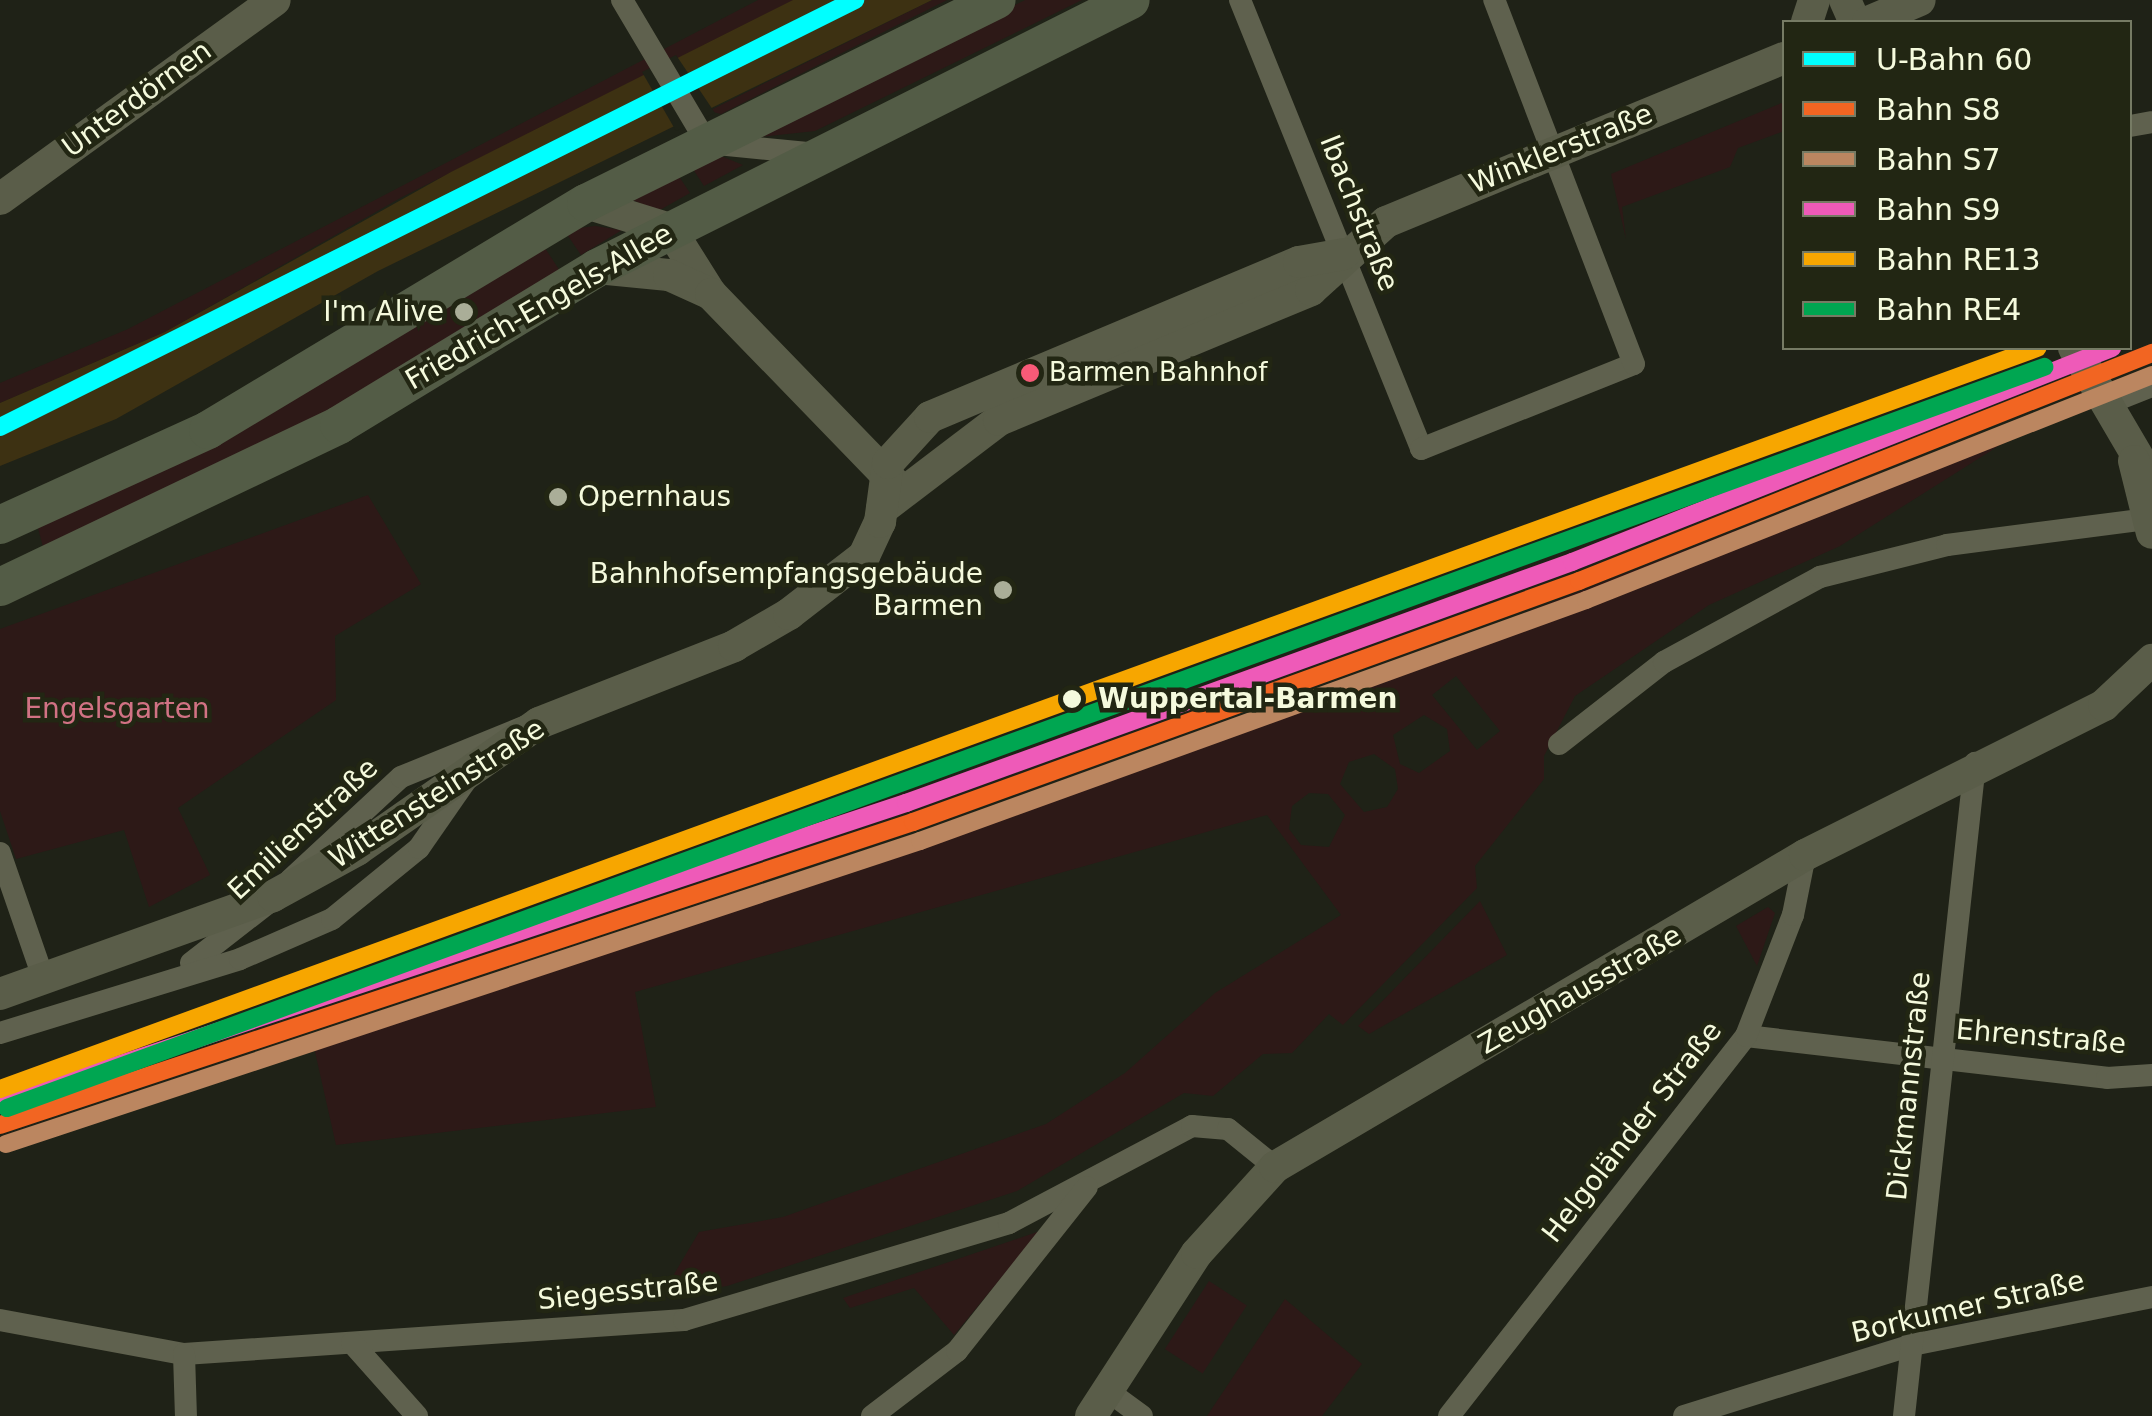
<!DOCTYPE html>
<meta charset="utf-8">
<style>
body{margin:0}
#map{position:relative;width:2152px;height:1416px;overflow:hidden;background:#1f2217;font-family:"DejaVu Sans",sans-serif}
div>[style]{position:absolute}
.green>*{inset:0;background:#2d1917;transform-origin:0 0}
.water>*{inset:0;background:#3d3112}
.pier>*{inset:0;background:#1f2217}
.street>*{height:22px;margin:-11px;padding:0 11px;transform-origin:11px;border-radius:11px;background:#5f614e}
.secondary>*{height:32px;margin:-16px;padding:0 16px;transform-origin:16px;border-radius:16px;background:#5a5d49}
.primary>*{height:38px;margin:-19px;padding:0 19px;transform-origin:19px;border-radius:19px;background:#535c46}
.rail-1>*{height:18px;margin:-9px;padding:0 9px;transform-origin:9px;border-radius:9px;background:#f26522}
.rail-2>*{height:18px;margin:-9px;padding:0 9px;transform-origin:9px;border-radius:9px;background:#bb8660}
.rail-3>*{height:18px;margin:-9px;padding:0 9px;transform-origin:9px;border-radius:9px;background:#ee5ab8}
.rail-4>*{height:18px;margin:-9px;padding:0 9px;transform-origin:9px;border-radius:9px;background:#f7a600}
.rail-5>*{height:18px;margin:-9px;padding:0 9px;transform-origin:9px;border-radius:9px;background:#00a651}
.metro-1>*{height:18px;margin:-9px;padding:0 9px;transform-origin:9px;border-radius:9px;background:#0ff}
.dots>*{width:28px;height:28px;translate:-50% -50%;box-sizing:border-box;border:5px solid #222613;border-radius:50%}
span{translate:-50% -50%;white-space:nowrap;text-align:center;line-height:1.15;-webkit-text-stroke:9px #222613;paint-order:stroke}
.bus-label{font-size:26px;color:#f5fadd}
.left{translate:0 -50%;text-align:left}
.street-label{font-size:28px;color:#f5fadd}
.poi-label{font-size:28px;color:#f5fadd}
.right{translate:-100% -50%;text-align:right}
.stop-label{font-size:28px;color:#f5fadd;font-weight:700}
.park-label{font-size:28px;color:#d17284}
.legend{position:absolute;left:1782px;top:20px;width:350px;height:330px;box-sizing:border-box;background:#222613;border:2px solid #767b64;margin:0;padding:12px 18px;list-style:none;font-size:30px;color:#f5fadd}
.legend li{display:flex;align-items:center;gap:20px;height:50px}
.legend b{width:50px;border:2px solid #767b64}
</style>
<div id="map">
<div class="green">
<div style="clip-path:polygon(758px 0,796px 0,402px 197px,165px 332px,0 403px,0 383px,128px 329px)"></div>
<div style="clip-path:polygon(932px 0,947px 0,721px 114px,709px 111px)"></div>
<div style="clip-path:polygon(1025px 0,1082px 0,815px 131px,742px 139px)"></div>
<div style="clip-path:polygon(1784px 102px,1784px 131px,1738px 148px,1730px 167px,1622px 207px,1626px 239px,1611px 174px)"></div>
<div style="clip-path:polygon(716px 154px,743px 165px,704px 186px,691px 166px)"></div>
<div style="clip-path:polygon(676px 172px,690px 193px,658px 211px,628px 198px)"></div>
<div style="clip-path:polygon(595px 226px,622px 230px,581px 255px,564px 230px)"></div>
<div style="clip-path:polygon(541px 242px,560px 271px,361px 396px,43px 547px,38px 528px)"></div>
<div style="clip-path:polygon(evenodd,2067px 401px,2072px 410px,2024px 430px,1840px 546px,1709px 605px,1575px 696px,1544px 756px,1544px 779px,1475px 866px,1477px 888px,1343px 1025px,1329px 1014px,1292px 1053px,1263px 1054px,1213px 1096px,1184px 1093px,1017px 1191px,727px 1286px,646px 1299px,670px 1281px,699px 1232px,783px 1217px,1046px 1124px,1125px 1073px,1215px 993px,1341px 915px,1267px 815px,635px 992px,656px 1107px,336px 1145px,313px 1043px,634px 941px,1488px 627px,2067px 401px,1456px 676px,1500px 731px,1477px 750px,1432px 695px,1456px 676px,2067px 401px,1424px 715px,1447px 729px,1450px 751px,1419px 773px,1400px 764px,1393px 735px,1424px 715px,2067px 401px,1374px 754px,1395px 769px,1398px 789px,1387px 807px,1364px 812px,1340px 784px,1349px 762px,1374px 754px,2067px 401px,1309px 793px,1328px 794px,1345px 815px,1329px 847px,1301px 845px,1289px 829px,1292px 806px,1309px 793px)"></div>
<div style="clip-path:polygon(368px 495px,421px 584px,335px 636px,336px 700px,178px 808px,210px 875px,149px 907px,124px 830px,16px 859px,0 811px,0 629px)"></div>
<div style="clip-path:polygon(1480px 901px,1507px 955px,1369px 1034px,1358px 1026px)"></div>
<div style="clip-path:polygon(1768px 907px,1775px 913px,1757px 966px,1736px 926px)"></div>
<div style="clip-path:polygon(1040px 1231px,954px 1335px,914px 1288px,850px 1308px,843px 1298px)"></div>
<div style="left:1209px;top:1281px;width:45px;height:81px;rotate:33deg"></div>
<div style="clip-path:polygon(1285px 1299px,1362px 1364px,1322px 1416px,1207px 1416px)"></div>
</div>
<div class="water">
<div style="clip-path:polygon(793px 0,932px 0,378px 271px,116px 419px,0 466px,0 403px,165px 332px,451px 172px)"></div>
</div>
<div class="pier">
<div style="clip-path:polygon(676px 55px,715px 113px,676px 131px,642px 72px)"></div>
</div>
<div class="street">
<div style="left:622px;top:0;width:166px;rotate:59.3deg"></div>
<div style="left:707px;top:143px;width:101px;rotate:5.7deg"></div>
<div style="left:1240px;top:0;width:484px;rotate:68deg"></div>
<div style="left:1421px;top:449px;width:229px;rotate:-21.8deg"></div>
<div style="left:1634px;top:364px;width:390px;rotate:-111deg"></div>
<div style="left:2130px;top:126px;width:22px;rotate:-10deg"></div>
<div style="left:2109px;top:403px;width:46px;rotate:-21.6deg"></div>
<div style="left:1559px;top:744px;width:133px;rotate:-38deg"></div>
<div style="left:1664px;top:662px;width:178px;rotate:-28.6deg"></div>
<div style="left:1820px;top:577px;width:131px;rotate:-14.1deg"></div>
<div style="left:1947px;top:545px;width:201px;rotate:-7.4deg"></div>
<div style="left:0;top:853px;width:134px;rotate:70.9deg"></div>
<div style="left:290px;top:880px;width:151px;rotate:-42.9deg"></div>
<div style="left:401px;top:777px;width:140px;rotate:-22.2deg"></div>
<div style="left:191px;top:963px;width:98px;rotate:-37.9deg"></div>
<div style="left:0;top:1033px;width:251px;rotate:-17.1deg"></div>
<div style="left:240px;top:959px;width:100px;rotate:-23.5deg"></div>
<div style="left:332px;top:919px;width:112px;rotate:-39.2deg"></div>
<div style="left:419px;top:848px;width:84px;rotate:-55.2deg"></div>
<div style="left:1746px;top:1036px;width:363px;rotate:6.6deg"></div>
<div style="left:2107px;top:1078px;width:45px;rotate:-3.8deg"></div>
<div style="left:0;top:1320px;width:187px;rotate:10.5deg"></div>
<div style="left:184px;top:1354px;width:501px;rotate:-3.89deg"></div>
<div style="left:684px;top:1320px;width:339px;rotate:-16.6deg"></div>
<div style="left:1009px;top:1223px;width:207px;rotate:-27.9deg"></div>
<div style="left:1192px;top:1126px;width:36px;rotate:5deg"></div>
<div style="left:1228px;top:1129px;width:60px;rotate:39deg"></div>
<div style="left:352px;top:1343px;width:98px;rotate:48.3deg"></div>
<div style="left:184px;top:1354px;width:62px;rotate:88.2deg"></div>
<div style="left:1108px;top:1391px;width:42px;rotate:36.3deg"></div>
<div style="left:872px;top:1416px;width:107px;rotate:-37.4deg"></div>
<div style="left:957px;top:1351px;width:209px;rotate:-51.6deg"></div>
<div style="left:1449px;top:1416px;width:482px;rotate:-52deg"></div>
<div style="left:1746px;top:1036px;width:130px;rotate:-68.8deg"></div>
<div style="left:1793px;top:915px;width:61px;rotate:-78.7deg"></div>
<div style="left:1684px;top:1416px;width:239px;rotate:-17.3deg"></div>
<div style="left:1912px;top:1345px;width:245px;rotate:-11.3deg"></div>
<div style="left:1904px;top:1416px;width:657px;rotate:-83.79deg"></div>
</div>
<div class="secondary">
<div style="left:1845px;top:0;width:24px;rotate:66deg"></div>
<div style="left:1807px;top:22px;width:23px;rotate:-72deg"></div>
<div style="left:1868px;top:22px;width:56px;rotate:-22.9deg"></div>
<div style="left:0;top:199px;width:339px;rotate:-35.9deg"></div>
<div style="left:586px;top:203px;width:88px;rotate:17.2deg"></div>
<div style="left:670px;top:229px;width:77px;rotate:57.8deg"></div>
<div style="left:597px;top:268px;width:72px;rotate:5.6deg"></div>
<div style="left:669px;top:275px;width:46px;rotate:24.3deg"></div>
<div style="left:711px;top:294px;width:272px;rotate:45.9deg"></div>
<div style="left:2074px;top:348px;width:154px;rotate:59.6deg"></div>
<div style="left:2134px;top:461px;width:74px;rotate:76deg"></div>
<div style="left:882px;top:509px;width:147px;rotate:-37.3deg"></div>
<div style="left:999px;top:420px;width:338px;rotate:-22.6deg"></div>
<div style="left:1311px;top:290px;width:101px;rotate:-42.2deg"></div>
<div style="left:1386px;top:222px;width:430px;rotate:-22.4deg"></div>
<div style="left:0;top:994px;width:290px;rotate:-19.7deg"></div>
<div style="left:273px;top:896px;width:96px;rotate:-28.7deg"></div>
<div style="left:357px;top:850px;width:222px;rotate:-34.9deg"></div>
<div style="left:539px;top:723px;width:210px;rotate:-21.5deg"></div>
<div style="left:734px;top:646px;width:64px;rotate:-30.2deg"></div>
<div style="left:789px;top:614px;width:95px;rotate:-37.7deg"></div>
<div style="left:864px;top:556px;width:38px;rotate:-65deg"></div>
<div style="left:880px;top:522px;width:60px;rotate:-82.3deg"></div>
<div style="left:888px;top:463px;width:62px;rotate:-47.6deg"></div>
<div style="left:930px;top:417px;width:400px;rotate:-22.8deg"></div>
<div style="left:1299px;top:262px;width:46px;rotate:-10.1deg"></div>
<div style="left:1091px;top:1416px;width:194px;rotate:-57deg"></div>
<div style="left:1197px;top:1253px;width:116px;rotate:-47.8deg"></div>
<div style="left:1275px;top:1167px;width:615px;rotate:-30.48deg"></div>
<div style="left:1805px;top:855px;width:335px;rotate:-26.6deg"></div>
<div style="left:2104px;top:705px;width:66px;rotate:-43.2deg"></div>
</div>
<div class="primary">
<div style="left:0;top:525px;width:229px;rotate:-24.5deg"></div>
<div style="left:208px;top:430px;width:441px;rotate:-31deg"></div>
<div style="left:586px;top:203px;width:458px;rotate:-26.3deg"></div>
<div style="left:0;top:587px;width:376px;rotate:-25.5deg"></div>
<div style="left:339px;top:425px;width:302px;rotate:-31.3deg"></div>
<div style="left:597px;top:268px;width:597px;rotate:-26.65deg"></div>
</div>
<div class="rail-1">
<div style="left:0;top:1125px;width:962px;rotate:-18.36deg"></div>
<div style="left:913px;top:822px;width:708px;rotate:-19.89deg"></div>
<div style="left:1579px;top:581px;width:617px;rotate:-21.7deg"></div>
</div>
<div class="rail-2">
<div style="left:6px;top:1144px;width:963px;rotate:-18.34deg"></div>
<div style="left:920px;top:841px;width:708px;rotate:-19.89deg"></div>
<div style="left:1586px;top:600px;width:609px;rotate:-21.68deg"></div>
</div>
<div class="rail-3">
<div style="left:0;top:1104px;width:955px;rotate:-18.38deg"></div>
<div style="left:906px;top:803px;width:708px;rotate:-19.89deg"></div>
<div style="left:1572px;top:562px;width:581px;rotate:-21.62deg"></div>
</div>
<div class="rail-4">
<div style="left:0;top:1089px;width:2168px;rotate:-19.99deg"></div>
</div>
<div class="rail-5">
<div style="left:7px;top:1108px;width:2168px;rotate:-19.99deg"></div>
</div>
<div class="metro-1">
<div style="left:0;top:427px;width:956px;rotate:-26.54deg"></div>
</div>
<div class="dots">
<div style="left:464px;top:312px;background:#aaae98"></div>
<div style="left:1030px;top:373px;background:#f75a77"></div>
<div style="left:558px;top:497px;background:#aaae98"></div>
<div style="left:1003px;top:590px;background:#aaae98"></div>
<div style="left:1072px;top:699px;background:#f5fadd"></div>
</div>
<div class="bus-label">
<span class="left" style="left:1049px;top:373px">Barmen Bahnhof</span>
</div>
<div class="street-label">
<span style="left:137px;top:99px;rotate:-36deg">Unterdörnen</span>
<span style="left:1561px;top:149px;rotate:-22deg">Winklerstraße</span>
<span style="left:1359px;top:213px;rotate:68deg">Ibachstraße</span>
<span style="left:539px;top:307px;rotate:-30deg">Friedrich-Engels-Allee</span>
<span style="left:437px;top:794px;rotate:-33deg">Wittensteinstraße</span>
<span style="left:303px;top:829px;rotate:-43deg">Emilienstraße</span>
<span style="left:1580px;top:990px;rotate:-30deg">Zeughausstraße</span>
<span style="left:2041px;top:1037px;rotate:5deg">Ehrenstraße</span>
<span style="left:1909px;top:1086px;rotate:-84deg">Dickmannstraße</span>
<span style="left:1632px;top:1132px;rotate:-52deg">Helgoländer Straße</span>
<span style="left:628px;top:1291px;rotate:-6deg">Siegesstraße</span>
<span style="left:1968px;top:1307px;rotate:-13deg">Borkumer Straße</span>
</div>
<div class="poi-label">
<span class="right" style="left:444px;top:312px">I'm Alive</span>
<span class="left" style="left:578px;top:497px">Opernhaus</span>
<span class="right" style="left:983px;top:590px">Bahnhofsempfangsgebäude<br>Barmen</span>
</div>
<div class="stop-label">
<span class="left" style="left:1098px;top:699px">Wuppertal-Barmen</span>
</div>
<div class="park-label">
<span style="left:117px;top:709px">Engelsgarten</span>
</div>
<ul class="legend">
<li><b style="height:12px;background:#0ff"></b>U-Bahn 60</li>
<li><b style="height:12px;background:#f26522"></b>Bahn S8</li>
<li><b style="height:12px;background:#bb8660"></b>Bahn S7</li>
<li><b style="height:12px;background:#ee5ab8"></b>Bahn S9</li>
<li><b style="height:12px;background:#f7a600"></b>Bahn RE13</li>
<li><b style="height:12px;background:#00a651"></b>Bahn RE4</li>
</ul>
</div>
